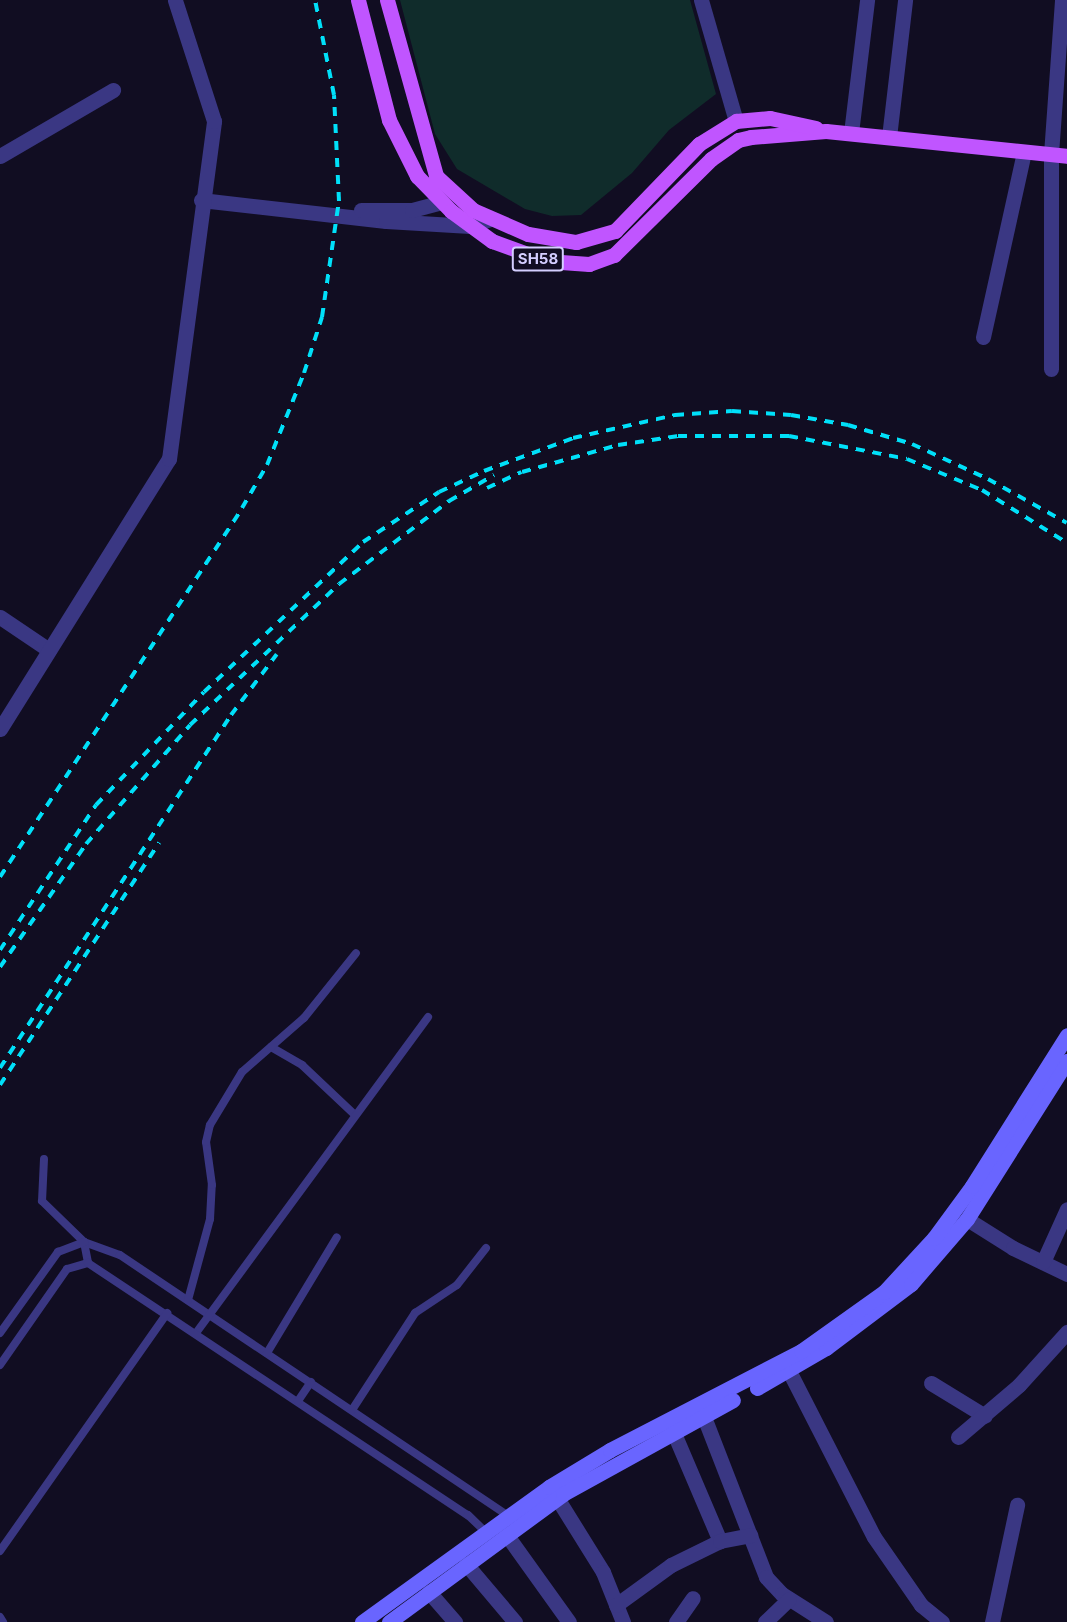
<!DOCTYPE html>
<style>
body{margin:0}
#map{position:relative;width:1067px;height:1622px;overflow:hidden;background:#110d22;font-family:Inter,sans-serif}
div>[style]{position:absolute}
.green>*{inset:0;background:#102c2b}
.service>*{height:8px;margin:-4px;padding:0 4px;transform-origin:4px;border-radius:4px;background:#3a3783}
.minor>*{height:15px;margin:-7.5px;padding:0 7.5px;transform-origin:7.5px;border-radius:7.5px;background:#3a3783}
.secondary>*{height:15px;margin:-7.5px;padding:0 7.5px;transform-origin:7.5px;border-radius:7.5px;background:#6965ff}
.primary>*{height:15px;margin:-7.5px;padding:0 7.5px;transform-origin:7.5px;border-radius:7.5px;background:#c055ff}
.rail>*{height:4px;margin-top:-2px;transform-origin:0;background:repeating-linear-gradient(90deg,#00e0f9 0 9px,transparent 0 17px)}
span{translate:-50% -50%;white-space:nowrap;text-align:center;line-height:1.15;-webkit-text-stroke:5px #110d22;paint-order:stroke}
.shield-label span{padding:2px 4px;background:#110d22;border:2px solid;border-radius:4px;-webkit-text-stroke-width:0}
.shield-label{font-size:15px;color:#d4ceff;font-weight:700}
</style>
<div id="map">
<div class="green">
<div style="clip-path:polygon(400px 0,690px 0,716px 94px,669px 130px,632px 173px,581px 215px,552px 216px,525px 209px,457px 169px,435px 134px)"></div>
</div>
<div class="service">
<div style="left:271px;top:1047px;width:36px;rotate:30deg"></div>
<div style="left:302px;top:1065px;width:73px;rotate:43.3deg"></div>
<div style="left:44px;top:1159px;width:42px;rotate:92.7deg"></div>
<div style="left:42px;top:1201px;width:59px;rotate:44.3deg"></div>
<div style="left:84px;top:1242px;width:38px;rotate:20deg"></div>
<div style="left:120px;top:1255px;width:468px;rotate:33.9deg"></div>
<div style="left:84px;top:1242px;width:21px;rotate:79deg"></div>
<div style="left:188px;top:1300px;width:84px;rotate:-74.8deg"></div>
<div style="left:210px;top:1219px;width:34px;rotate:-87deg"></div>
<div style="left:212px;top:1185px;width:43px;rotate:-97.9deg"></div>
<div style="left:206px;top:1142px;width:17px;rotate:-77deg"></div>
<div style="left:210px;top:1125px;width:62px;rotate:-58.9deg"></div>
<div style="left:242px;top:1072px;width:82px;rotate:-41.1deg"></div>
<div style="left:304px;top:1018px;width:83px;rotate:-51.3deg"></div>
<div style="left:0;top:1333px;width:100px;rotate:-54.4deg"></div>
<div style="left:58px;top:1252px;width:28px;rotate:-21deg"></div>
<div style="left:196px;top:1333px;width:392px;rotate:-53.7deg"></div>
<div style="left:267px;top:1353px;width:135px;rotate:-58.9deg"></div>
<div style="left:0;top:1365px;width:117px;rotate:-55.1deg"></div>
<div style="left:67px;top:1269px;width:22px;rotate:-16deg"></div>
<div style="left:88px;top:1263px;width:456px;rotate:33.6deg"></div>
<div style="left:468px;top:1515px;width:28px;rotate:44deg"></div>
<div style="left:298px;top:1401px;width:23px;rotate:-56deg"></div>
<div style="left:352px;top:1410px;width:116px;rotate:-57deg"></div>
<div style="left:415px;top:1313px;width:50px;rotate:-33.7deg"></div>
<div style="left:457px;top:1285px;width:47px;rotate:-51.9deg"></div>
<div style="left:0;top:1551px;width:291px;rotate:-54.9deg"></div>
<div style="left:0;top:1617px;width:6px;rotate:59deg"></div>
</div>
<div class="minor">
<div style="left:701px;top:0;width:126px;rotate:73.9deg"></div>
<div style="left:851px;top:133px;width:134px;rotate:-83.1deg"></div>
<div style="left:889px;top:137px;width:138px;rotate:-83.3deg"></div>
<div style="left:0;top:156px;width:131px;rotate:-30.3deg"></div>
<div style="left:201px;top:200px;width:186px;rotate:6.5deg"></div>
<div style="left:386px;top:221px;width:84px;rotate:3.4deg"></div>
<div style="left:470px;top:226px;width:21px;rotate:-19deg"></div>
<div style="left:361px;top:210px;width:51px"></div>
<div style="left:412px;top:210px;width:30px;rotate:-15deg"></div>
<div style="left:983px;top:337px;width:189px;rotate:-77.5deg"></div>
<div style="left:1051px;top:369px;width:215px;rotate:-90deg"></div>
<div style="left:1051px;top:154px;width:154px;rotate:-85.9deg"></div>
<div style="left:0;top:617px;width:59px;rotate:34deg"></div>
<div style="left:0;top:729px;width:319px;rotate:-58deg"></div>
<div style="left:169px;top:459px;width:341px;rotate:-82.4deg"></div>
<div style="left:214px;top:121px;width:127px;rotate:-107.9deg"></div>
<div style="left:967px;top:1219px;width:54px;rotate:32.2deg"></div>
<div style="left:1013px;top:1248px;width:60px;rotate:25.7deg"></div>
<div style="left:1043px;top:1262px;width:58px;rotate:-65.6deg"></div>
<div style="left:789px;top:1371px;width:186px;rotate:62.9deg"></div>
<div style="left:874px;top:1537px;width:83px;rotate:55.3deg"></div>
<div style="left:921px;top:1605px;width:27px;rotate:39deg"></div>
<div style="left:931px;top:1383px;width:63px;rotate:31.4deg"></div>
<div style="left:704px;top:1417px;width:172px;rotate:68.8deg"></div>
<div style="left:766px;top:1577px;width:23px;rotate:47deg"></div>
<div style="left:782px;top:1594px;width:52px;rotate:32.5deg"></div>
<div style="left:673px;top:1431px;width:120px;rotate:66.9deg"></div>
<div style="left:958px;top:1437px;width:80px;rotate:-40.4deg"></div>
<div style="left:1019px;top:1385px;width:72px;rotate:-47.8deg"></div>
<div style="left:557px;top:1498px;width:87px;rotate:58.1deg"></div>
<div style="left:603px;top:1572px;width:54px;rotate:68.2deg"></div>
<div style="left:506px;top:1534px;width:108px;rotate:54.4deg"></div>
<div style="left:466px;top:1564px;width:76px;rotate:49.8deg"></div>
<div style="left:429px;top:1592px;width:40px;rotate:49deg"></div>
<div style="left:616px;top:1605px;width:68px;rotate:-36deg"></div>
<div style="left:671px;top:1565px;width:55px;rotate:-26.1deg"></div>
<div style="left:720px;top:1541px;width:31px;rotate:-11deg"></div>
<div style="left:676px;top:1622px;width:29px;rotate:-55deg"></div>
<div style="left:765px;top:1622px;width:33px;rotate:-44deg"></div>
<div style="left:992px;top:1622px;width:120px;rotate:-77.9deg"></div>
</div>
<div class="secondary">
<div style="left:757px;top:1388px;width:80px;rotate:-30.1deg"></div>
<div style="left:826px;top:1348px;width:106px;rotate:-37deg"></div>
<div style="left:911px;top:1284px;width:86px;rotate:-49.3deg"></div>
<div style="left:967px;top:1219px;width:187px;rotate:-57.7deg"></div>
<div style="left:362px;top:1622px;width:231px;rotate:-35.8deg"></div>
<div style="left:549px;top:1487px;width:71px;rotate:-31.2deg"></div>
<div style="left:610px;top:1450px;width:215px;rotate:-27.4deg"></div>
<div style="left:801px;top:1351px;width:102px;rotate:-35.4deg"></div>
<div style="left:884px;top:1292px;width:74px;rotate:-47.2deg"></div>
<div style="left:934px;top:1238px;width:64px;rotate:-53.8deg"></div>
<div style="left:972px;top:1186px;width:178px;rotate:-57.8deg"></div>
<div style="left:389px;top:1622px;width:216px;rotate:-36.3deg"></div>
<div style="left:563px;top:1494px;width:194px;rotate:-28.9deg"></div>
</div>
<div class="primary">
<div style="left:358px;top:0;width:124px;rotate:75.5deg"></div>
<div style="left:389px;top:120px;width:63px;rotate:63.4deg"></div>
<div style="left:417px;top:176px;width:49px;rotate:45.8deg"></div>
<div style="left:451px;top:211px;width:51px;rotate:36.2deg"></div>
<div style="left:492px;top:241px;width:59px;rotate:20deg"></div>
<div style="left:547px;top:261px;width:42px;rotate:4.1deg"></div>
<div style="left:589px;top:264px;width:27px;rotate:-20deg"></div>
<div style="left:614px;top:255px;width:136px;rotate:-44.7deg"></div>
<div style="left:711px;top:159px;width:33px;rotate:-35deg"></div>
<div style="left:738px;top:140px;width:13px;rotate:-13deg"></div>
<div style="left:751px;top:137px;width:75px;rotate:-4.6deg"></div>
<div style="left:826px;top:131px;width:242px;rotate:5.9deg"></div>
<div style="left:387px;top:0;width:183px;rotate:74.4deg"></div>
<div style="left:436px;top:176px;width:50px;rotate:42.6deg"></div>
<div style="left:473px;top:210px;width:60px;rotate:23.6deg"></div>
<div style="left:528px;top:234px;width:49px;rotate:9.5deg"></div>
<div style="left:576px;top:242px;width:41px;rotate:-15.8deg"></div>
<div style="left:615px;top:231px;width:121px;rotate:-46deg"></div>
<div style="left:699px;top:144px;width:44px;rotate:-31.9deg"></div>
<div style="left:736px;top:121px;width:34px;rotate:-5deg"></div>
<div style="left:770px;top:118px;width:47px;rotate:12.3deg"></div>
</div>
<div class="rail">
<div style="left:487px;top:488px;width:38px;rotate:-25deg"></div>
<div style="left:522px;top:472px;width:100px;rotate:-15.7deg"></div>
<div style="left:618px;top:445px;width:61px;rotate:-8.5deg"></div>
<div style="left:678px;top:436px;width:111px"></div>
<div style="left:789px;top:436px;width:120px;rotate:11deg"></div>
<div style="left:907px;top:459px;width:81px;rotate:22.5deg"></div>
<div style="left:982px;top:490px;width:100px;rotate:31.9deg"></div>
<div style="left:0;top:877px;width:441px;rotate:-56.7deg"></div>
<div style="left:242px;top:508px;width:50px;rotate:-59.8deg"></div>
<div style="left:267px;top:465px;width:99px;rotate:-68.1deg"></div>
<div style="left:304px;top:373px;width:59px;rotate:-72.2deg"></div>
<div style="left:322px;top:317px;width:117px;rotate:-81.7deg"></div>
<div style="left:339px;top:201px;width:106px;rotate:-92.7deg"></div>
<div style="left:334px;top:95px;width:97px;rotate:-101.3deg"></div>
<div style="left:0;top:950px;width:174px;rotate:-56.5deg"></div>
<div style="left:96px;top:805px;width:156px;rotate:-46.3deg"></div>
<div style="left:204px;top:692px;width:219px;rotate:-43.3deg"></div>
<div style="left:363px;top:542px;width:91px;rotate:-33.3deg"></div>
<div style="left:439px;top:492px;width:50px;rotate:-25deg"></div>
<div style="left:484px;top:471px;width:95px;rotate:-20.3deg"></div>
<div style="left:573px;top:438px;width:105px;rotate:-12.7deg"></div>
<div style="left:675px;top:415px;width:57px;rotate:-4deg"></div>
<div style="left:732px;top:411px;width:59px;rotate:3.9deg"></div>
<div style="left:791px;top:415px;width:58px;rotate:10deg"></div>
<div style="left:848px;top:425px;width:67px;rotate:16.5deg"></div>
<div style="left:912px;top:444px;width:84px;rotate:24.7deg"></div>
<div style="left:988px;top:479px;width:90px;rotate:29.1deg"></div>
<div style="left:0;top:967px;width:150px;rotate:-55deg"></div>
<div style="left:86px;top:844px;width:158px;rotate:-48.8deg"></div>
<div style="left:190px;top:725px;width:205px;rotate:-43.4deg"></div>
<div style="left:339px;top:584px;width:138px;rotate:-37deg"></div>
<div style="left:449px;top:501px;width:52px;rotate:-30deg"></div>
<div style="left:0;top:1068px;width:422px;rotate:-56.8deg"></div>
<div style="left:231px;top:715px;width:76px;rotate:-53deg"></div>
<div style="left:0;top:1085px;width:290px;rotate:-56.7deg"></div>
</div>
<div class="shield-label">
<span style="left:538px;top:259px">SH58</span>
</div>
</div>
